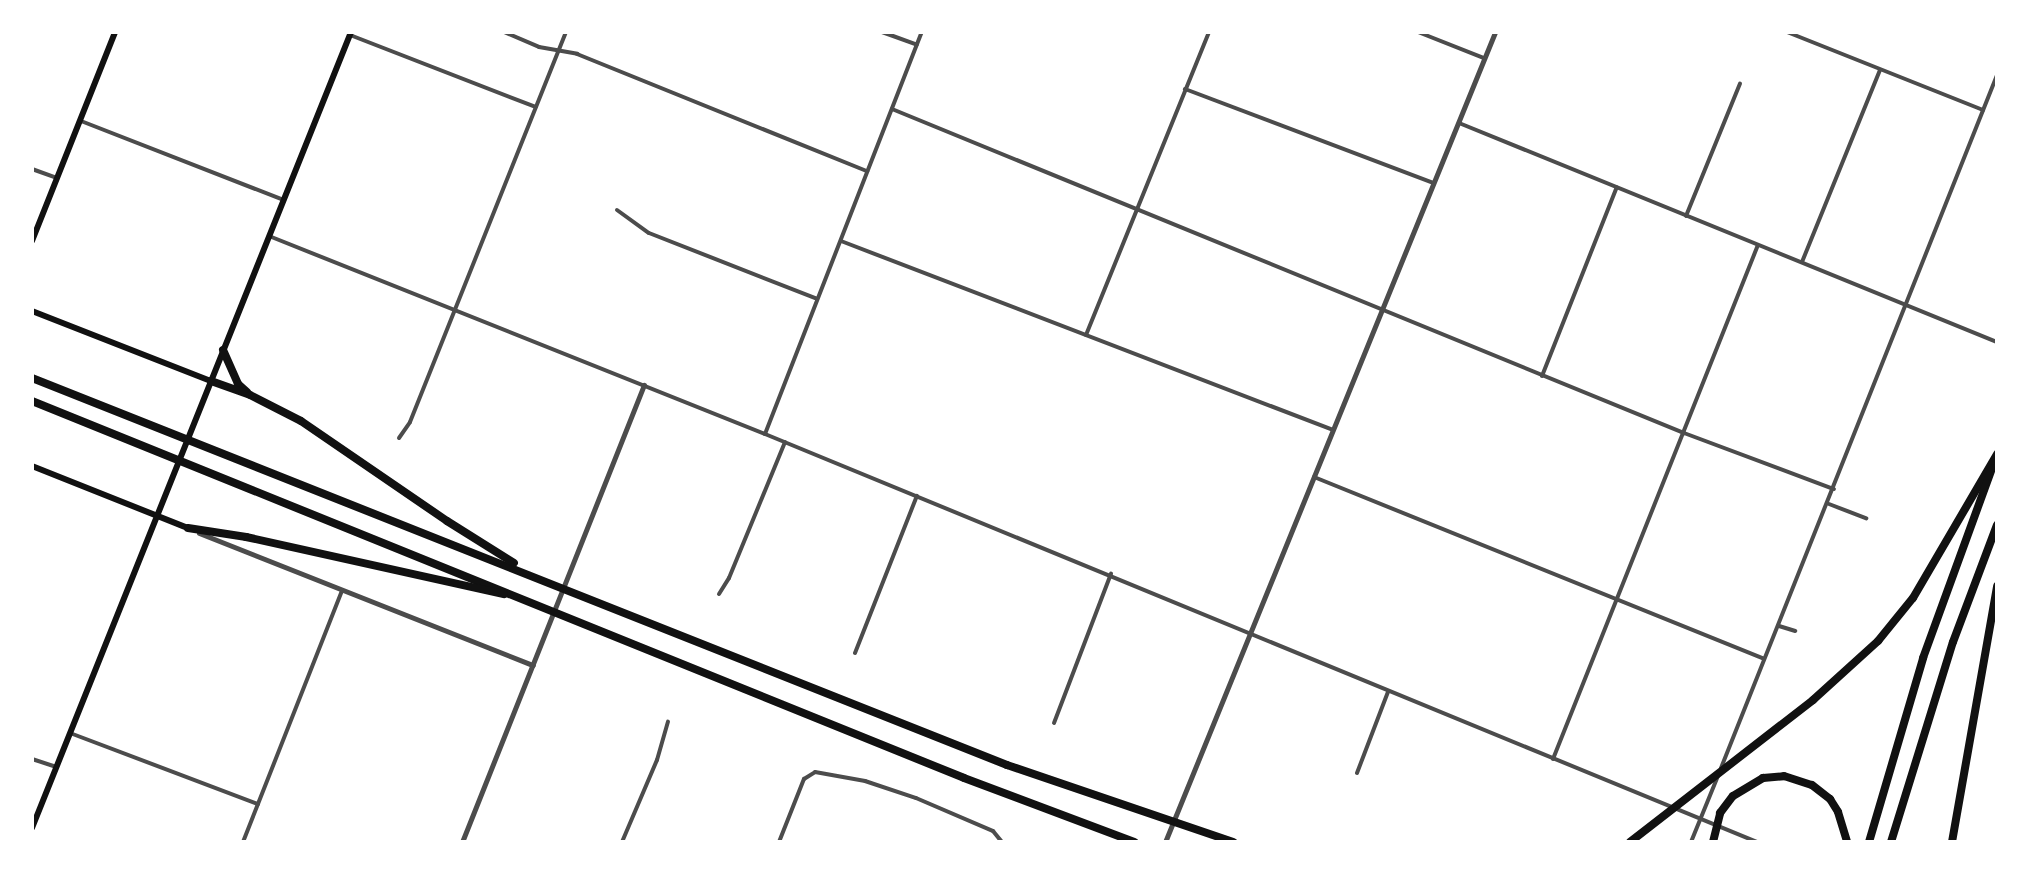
<!DOCTYPE html>
<style>
body{margin:0}
#map{position:relative;width:2029px;height:874px;overflow:hidden;background:#fff;font-family:Spectral,serif}
div>[style]{position:absolute}
.minor>*{height:4px;margin:-2px;padding:0 2px;transform-origin:2px;border-radius:2px;background:#4c4c4c}
.tertiary>*{height:5px;margin:-2.5px;padding:0 2.5px;transform-origin:2.5px;border-radius:2.5px;background:#4c4c4c}
.secondary>*{height:6px;margin:-3px;padding:0 3px;transform-origin:3px;border-radius:3px;background:#111}
.motorway>*{height:8px;margin:-4px;padding:0 4px;transform-origin:4px;border-radius:4px;background:#111}
span{translate:-50% -50%;white-space:nowrap;text-align:center;line-height:1.15;-webkit-text-stroke:7px #fff;paint-order:stroke}
.frame{position:absolute;inset:0;border:34px solid #fff;pointer-events:none}
</style>
<div id="map">
<div class="minor">
<div style="left:504px;top:32px;width:38px;rotate:23deg"></div>
<div style="left:539px;top:47px;width:39px;rotate:10deg"></div>
<div style="left:577px;top:54px;width:313px;rotate:22deg"></div>
<div style="left:882px;top:32px;width:37px;rotate:20deg"></div>
<div style="left:1418px;top:32px;width:71px;rotate:21.5deg"></div>
<div style="left:1787px;top:32px;width:211px;rotate:21.7deg"></div>
<div style="left:350px;top:35px;width:199px;rotate:21.2deg"></div>
<div style="left:1185px;top:89px;width:266px;rotate:20.7deg"></div>
<div style="left:892px;top:109px;width:856px;rotate:22.25deg"></div>
<div style="left:1684px;top:433px;width:160px;rotate:20.5deg"></div>
<div style="left:81px;top:121px;width:218px;rotate:21.3deg"></div>
<div style="left:1459px;top:123px;width:581px;rotate:22.15deg"></div>
<div style="left:32px;top:169px;width:27px;rotate:20deg"></div>
<div style="left:617px;top:210px;width:39px;rotate:36deg"></div>
<div style="left:649px;top:233px;width:180px;rotate:21.4deg"></div>
<div style="left:1686px;top:216px;width:143px;rotate:-67.8deg"></div>
<div style="left:269px;top:236px;width:534px;rotate:21.76deg"></div>
<div style="left:765px;top:434px;width:1073px;rotate:22.36deg"></div>
<div style="left:841px;top:241px;width:527px;rotate:21.01deg"></div>
<div style="left:1802px;top:262px;width:207px;rotate:-67.9deg"></div>
<div style="left:1086px;top:335px;width:327px;rotate:-67.9deg"></div>
<div style="left:1542px;top:376px;width:203px;rotate:-68.4deg"></div>
<div style="left:765px;top:434px;width:432px;rotate:-68.7deg"></div>
<div style="left:399px;top:438px;width:19px;rotate:-55deg"></div>
<div style="left:410px;top:422px;width:420px;rotate:-68.2deg"></div>
<div style="left:1314px;top:477px;width:485px;rotate:22deg"></div>
<div style="left:1829px;top:504px;width:40px;rotate:21deg"></div>
<div style="left:719px;top:594px;width:19px;rotate:-58deg"></div>
<div style="left:729px;top:578px;width:147px;rotate:-67.6deg"></div>
<div style="left:1779px;top:626px;width:17px;rotate:17deg"></div>
<div style="left:855px;top:653px;width:169px;rotate:-68.5deg"></div>
<div style="left:1054px;top:723px;width:160px;rotate:-69.1deg"></div>
<div style="left:70px;top:733px;width:201px;rotate:20.7deg"></div>
<div style="left:32px;top:759px;width:25px;rotate:18deg"></div>
<div style="left:1553px;top:759px;width:553px;rotate:-68.26deg"></div>
<div style="left:1721px;top:768px;width:746px;rotate:-68.28deg"></div>
<div style="left:1357px;top:773px;width:87px;rotate:-69.1deg"></div>
<div style="left:243px;top:842px;width:270px;rotate:-68.5deg"></div>
<div style="left:622px;top:842px;width:89px;rotate:-66.9deg"></div>
<div style="left:657px;top:760px;width:40px;rotate:-74deg"></div>
<div style="left:779px;top:842px;width:68px;rotate:-68.4deg"></div>
<div style="left:804px;top:779px;width:13px;rotate:-32deg"></div>
<div style="left:815px;top:772px;width:51px;rotate:10.2deg"></div>
<div style="left:865px;top:781px;width:54px;rotate:18.4deg"></div>
<div style="left:916px;top:798px;width:84px;rotate:23.2deg"></div>
<div style="left:993px;top:831px;width:14px;rotate:51deg"></div>
<div style="left:1691px;top:842px;width:71px;rotate:-67.8deg"></div>
</div>
<div class="tertiary">
<div style="left:199px;top:533px;width:359px;rotate:21.6deg"></div>
<div style="left:462px;top:842px;width:492px;rotate:-68.3deg"></div>
<div style="left:1165px;top:842px;width:875px;rotate:-67.83deg"></div>
</div>
<div class="secondary">
<div style="left:32px;top:241px;width:225px;rotate:-68.3deg"></div>
<div style="left:32px;top:311px;width:192px;rotate:21.4deg"></div>
<div style="left:32px;top:466px;width:168px;rotate:21.7deg"></div>
<div style="left:32px;top:828px;width:858px;rotate:-68.16deg"></div>
</div>
<div class="motorway">
<div style="left:223px;top:350px;width:37px;rotate:66deg"></div>
<div style="left:238px;top:384px;width:12px;rotate:42deg"></div>
<div style="left:32px;top:378px;width:1049px;rotate:21.65deg"></div>
<div style="left:1007px;top:765px;width:239px;rotate:18.8deg"></div>
<div style="left:211px;top:381px;width:41px;rotate:19.7deg"></div>
<div style="left:250px;top:395px;width:57px;rotate:27deg"></div>
<div style="left:301px;top:421px;width:177px;rotate:34.4deg"></div>
<div style="left:447px;top:521px;width:79px;rotate:32.1deg"></div>
<div style="left:32px;top:401px;width:1005px;rotate:22.02deg"></div>
<div style="left:964px;top:778px;width:182px;rotate:20.6deg"></div>
<div style="left:188px;top:528px;width:59px;rotate:8.8deg"></div>
<div style="left:246px;top:537px;width:264px;rotate:12.5deg"></div>
<div style="left:1630px;top:842px;width:232px;rotate:-37.8deg"></div>
<div style="left:1813px;top:700px;width:88px;rotate:-42.2deg"></div>
<div style="left:1878px;top:641px;width:55px;rotate:-50.9deg"></div>
<div style="left:1913px;top:598px;width:167px;rotate:-59.7deg"></div>
<div style="left:1713px;top:842px;width:30px;rotate:-76deg"></div>
<div style="left:1720px;top:813px;width:21px;rotate:-53deg"></div>
<div style="left:1733px;top:796px;width:35px;rotate:-31deg"></div>
<div style="left:1763px;top:778px;width:21px;rotate:-5deg"></div>
<div style="left:1784px;top:776px;width:29px;rotate:18deg"></div>
<div style="left:1812px;top:785px;width:23px;rotate:38deg"></div>
<div style="left:1830px;top:799px;width:15px;rotate:58deg"></div>
<div style="left:1838px;top:812px;width:31px;rotate:73deg"></div>
<div style="left:1869px;top:842px;width:192px;rotate:-73.6deg"></div>
<div style="left:1923px;top:658px;width:202px;rotate:-70deg"></div>
<div style="left:1891px;top:842px;width:209px;rotate:-72.8deg"></div>
<div style="left:1953px;top:642px;width:125px;rotate:-69.4deg"></div>
<div style="left:1952px;top:842px;width:260px;rotate:-80deg"></div>
</div>
<div class="frame"></div>
</div>
